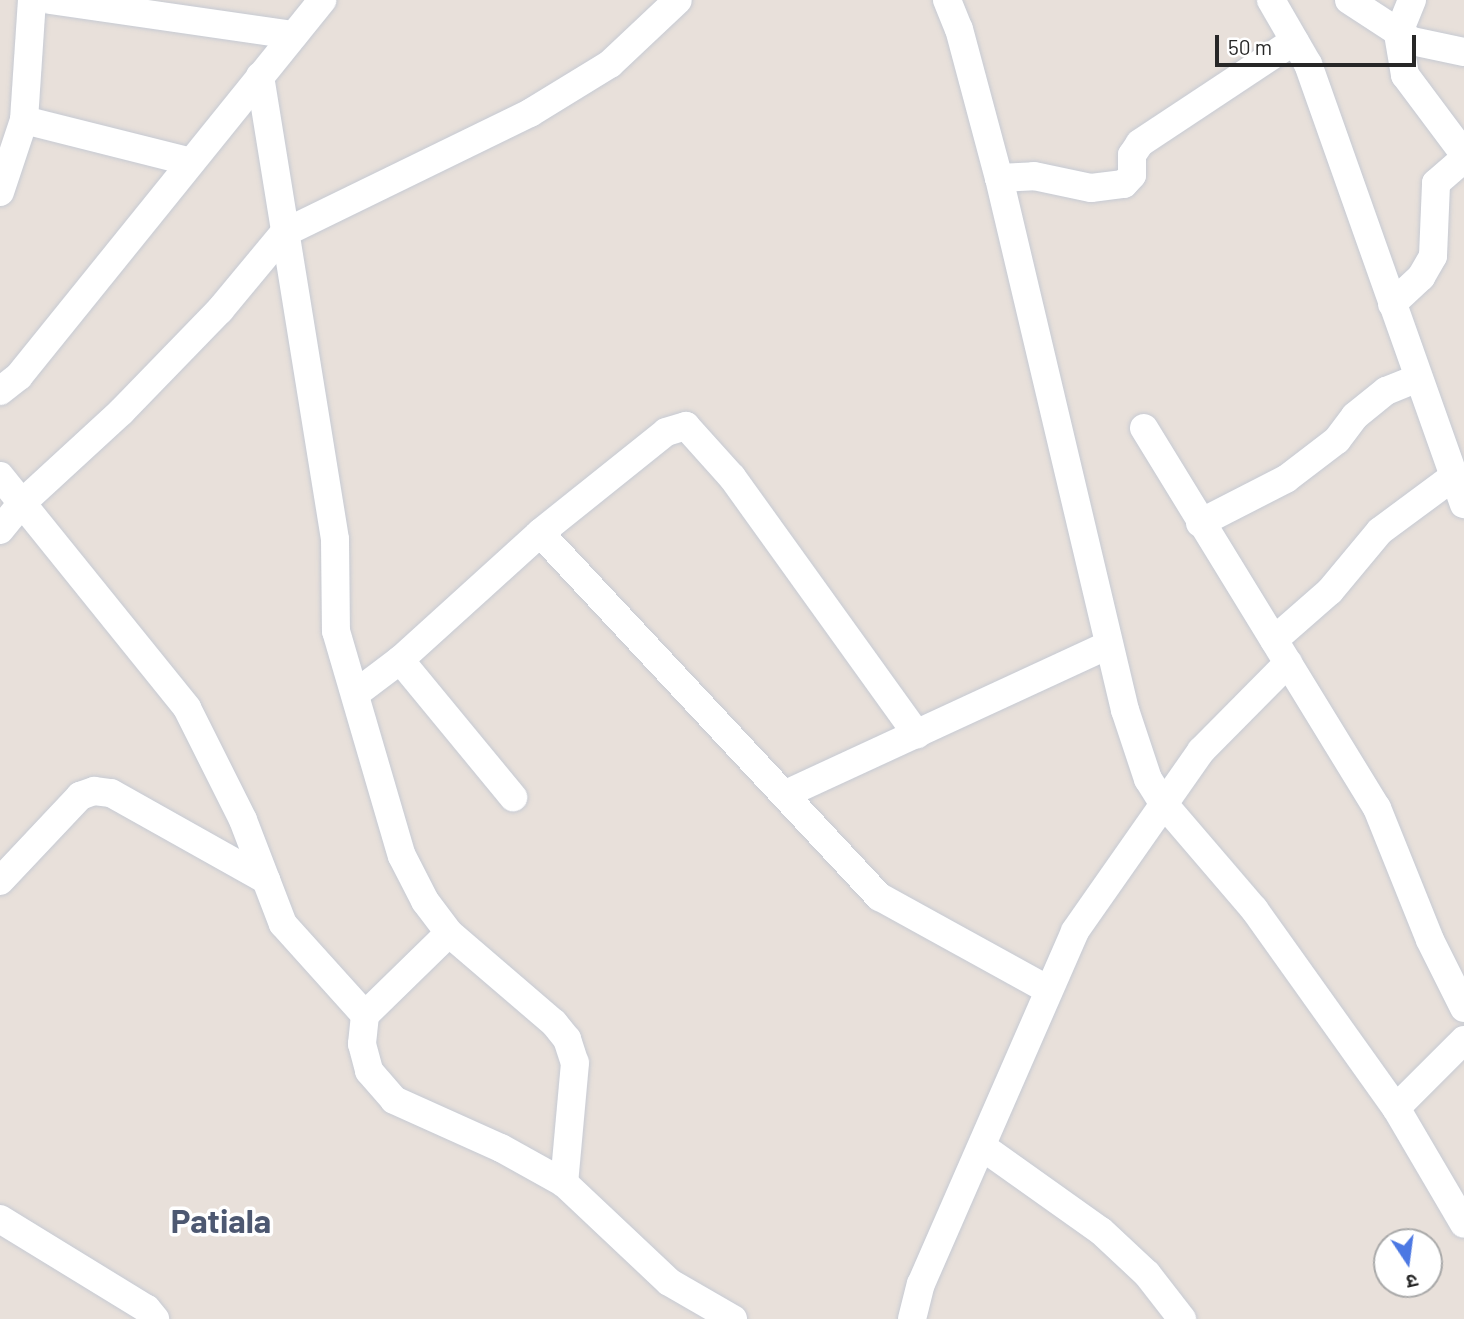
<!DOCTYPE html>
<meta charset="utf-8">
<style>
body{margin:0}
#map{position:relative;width:1464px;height:1319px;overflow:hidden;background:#e8e0da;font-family:Barlow,"Noto Sans Devanagari",sans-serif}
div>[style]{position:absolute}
.roads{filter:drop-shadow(0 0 2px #c6cad3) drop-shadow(0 0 2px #c6cad3)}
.minor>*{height:28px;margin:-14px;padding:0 14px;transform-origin:14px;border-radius:14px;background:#fff}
span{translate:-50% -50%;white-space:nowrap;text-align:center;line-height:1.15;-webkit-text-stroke:7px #fff;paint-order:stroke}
.town-label{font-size:33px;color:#4d5871;font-weight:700}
.north{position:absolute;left:1373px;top:1228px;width:70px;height:70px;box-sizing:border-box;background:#fff;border:2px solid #a9a9a9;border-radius:50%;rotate:167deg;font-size:19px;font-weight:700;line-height:28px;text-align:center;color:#272727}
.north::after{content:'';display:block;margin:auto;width:24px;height:32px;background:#4c78e3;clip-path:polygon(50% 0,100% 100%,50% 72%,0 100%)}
.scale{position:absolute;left:1215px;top:35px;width:201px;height:32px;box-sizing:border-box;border:4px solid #272727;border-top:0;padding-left:9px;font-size:21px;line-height:24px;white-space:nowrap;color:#272727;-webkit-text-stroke:5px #fff;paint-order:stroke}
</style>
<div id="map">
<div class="roads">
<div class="minor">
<div style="left:50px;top:0;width:246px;rotate:8.2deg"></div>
<div style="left:947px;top:0;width:31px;rotate:68deg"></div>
<div style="left:959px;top:29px;width:154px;rotate:75deg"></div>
<div style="left:999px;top:178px;width:547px;rotate:76.68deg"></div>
<div style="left:1125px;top:710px;width:73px;rotate:71.6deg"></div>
<div style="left:1148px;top:779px;width:28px;rotate:58deg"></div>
<div style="left:1163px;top:803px;width:140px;rotate:49.4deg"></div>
<div style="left:1254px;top:909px;width:244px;rotate:54.5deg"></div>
<div style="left:1396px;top:1108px;width:134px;rotate:59.6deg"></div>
<div style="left:1271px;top:0;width:74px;rotate:60deg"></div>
<div style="left:1308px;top:64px;width:467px;rotate:70.5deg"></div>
<div style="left:1349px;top:0;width:75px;rotate:33.1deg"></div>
<div style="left:1412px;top:41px;width:53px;rotate:11.9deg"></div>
<div style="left:1412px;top:0;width:37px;rotate:112deg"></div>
<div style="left:1398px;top:34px;width:42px;rotate:80.3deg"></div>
<div style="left:1405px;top:75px;width:99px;rotate:53.2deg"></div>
<div style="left:260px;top:76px;width:469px;rotate:80.8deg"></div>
<div style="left:335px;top:539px;width:92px;rotate:89.4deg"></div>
<div style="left:336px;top:631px;width:234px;rotate:73.7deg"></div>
<div style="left:402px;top:856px;width:51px;rotate:62.9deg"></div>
<div style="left:425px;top:901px;width:40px;rotate:53deg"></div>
<div style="left:449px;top:933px;width:138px;rotate:40.6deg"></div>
<div style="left:554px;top:1023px;width:21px;rotate:51deg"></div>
<div style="left:567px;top:1039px;width:25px;rotate:72deg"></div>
<div style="left:575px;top:1063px;width:121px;rotate:95.2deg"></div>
<div style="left:564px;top:1183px;width:144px;rotate:43.3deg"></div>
<div style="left:669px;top:1282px;width:74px;rotate:30deg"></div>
<div style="left:24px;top:120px;width:172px;rotate:14.1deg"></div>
<div style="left:999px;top:178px;width:35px;rotate:-3deg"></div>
<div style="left:1034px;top:176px;width:58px;rotate:11.9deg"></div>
<div style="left:1091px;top:188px;width:33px;rotate:-7deg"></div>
<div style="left:1124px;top:184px;width:12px;rotate:-48deg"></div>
<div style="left:1132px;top:175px;width:20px;rotate:-90deg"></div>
<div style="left:1132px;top:155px;width:14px;rotate:-56deg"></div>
<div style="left:1140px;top:143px;width:185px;rotate:-33.5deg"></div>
<div style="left:0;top:192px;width:76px;rotate:-71.6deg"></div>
<div style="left:24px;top:120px;width:120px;rotate:-86.2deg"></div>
<div style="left:1392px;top:304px;width:40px;rotate:-43deg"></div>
<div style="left:1421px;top:277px;width:24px;rotate:-60deg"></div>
<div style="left:1433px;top:256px;width:73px;rotate:-87.6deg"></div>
<div style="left:1436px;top:183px;width:37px;rotate:-41deg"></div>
<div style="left:0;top:391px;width:24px;rotate:-38deg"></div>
<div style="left:19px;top:376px;width:483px;rotate:-51.1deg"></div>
<div style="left:1144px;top:428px;width:446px;rotate:58.5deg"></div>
<div style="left:1377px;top:808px;width:142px;rotate:68.1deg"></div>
<div style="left:1430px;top:940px;width:76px;rotate:63.4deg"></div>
<div style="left:0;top:476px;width:298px;rotate:51.1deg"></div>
<div style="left:187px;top:708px;width:125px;rotate:63.4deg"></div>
<div style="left:243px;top:820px;width:111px;rotate:69deg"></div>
<div style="left:283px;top:924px;width:122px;rotate:48deg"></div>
<div style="left:365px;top:1015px;width:117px;rotate:-44.3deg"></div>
<div style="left:1200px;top:523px;width:97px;rotate:-27.1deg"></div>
<div style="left:1286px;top:479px;width:64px;rotate:-37.4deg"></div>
<div style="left:1337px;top:440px;width:30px;rotate:-53deg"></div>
<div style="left:1355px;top:416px;width:40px;rotate:-39deg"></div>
<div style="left:1386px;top:391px;width:35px;rotate:-22deg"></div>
<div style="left:0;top:530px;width:33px;rotate:-51deg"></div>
<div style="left:21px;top:504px;width:137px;rotate:-42.6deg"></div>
<div style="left:122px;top:411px;width:141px;rotate:-45.9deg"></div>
<div style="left:220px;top:310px;width:100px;rotate:-50.3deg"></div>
<div style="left:284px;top:233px;width:274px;rotate:-26deg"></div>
<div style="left:530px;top:113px;width:94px;rotate:-31.5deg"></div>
<div style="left:610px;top:64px;width:93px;rotate:-43.3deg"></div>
<div style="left:540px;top:533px;width:161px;rotate:-38.7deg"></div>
<div style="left:666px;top:432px;width:21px;rotate:-17deg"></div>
<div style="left:686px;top:426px;width:69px;rotate:48deg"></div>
<div style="left:732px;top:477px;width:317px;rotate:54.3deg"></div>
<div style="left:1274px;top:640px;width:74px;rotate:-41.2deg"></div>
<div style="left:1330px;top:591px;width:78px;rotate:-50.2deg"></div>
<div style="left:1380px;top:531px;width:91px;rotate:-36.5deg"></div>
<div style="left:400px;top:660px;width:189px;rotate:-42.2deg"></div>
<div style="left:540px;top:533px;width:498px;rotate:47deg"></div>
<div style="left:880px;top:897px;width:191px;rotate:28.9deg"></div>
<div style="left:355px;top:694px;width:56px;rotate:-37.1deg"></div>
<div style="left:400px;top:660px;width:178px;rotate:50.5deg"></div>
<div style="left:788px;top:793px;width:353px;rotate:-24.8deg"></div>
<div style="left:0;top:881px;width:117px;rotate:-46.7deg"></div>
<div style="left:80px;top:796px;width:15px;rotate:-20deg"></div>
<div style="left:94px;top:791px;width:17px;rotate:7deg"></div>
<div style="left:111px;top:793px;width:178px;rotate:29.3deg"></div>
<div style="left:365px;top:1015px;width:29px;rotate:96deg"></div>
<div style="left:362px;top:1044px;width:28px;rotate:75deg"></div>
<div style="left:369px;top:1071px;width:38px;rotate:49deg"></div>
<div style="left:394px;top:1100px;width:117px;rotate:24.2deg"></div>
<div style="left:501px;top:1148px;width:72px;rotate:29.1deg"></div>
<div style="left:1396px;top:1108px;width:96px;rotate:-45deg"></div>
<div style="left:984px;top:1148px;width:143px;rotate:35.4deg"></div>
<div style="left:1101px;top:1231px;width:63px;rotate:43.1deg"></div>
<div style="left:1147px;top:1274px;width:57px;rotate:52.1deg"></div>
<div style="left:0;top:1219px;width:172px;rotate:31.5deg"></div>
<div style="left:147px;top:1309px;width:13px;rotate:51deg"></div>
<div style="left:912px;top:1319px;width:36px;rotate:-76deg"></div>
<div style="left:921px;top:1284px;width:385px;rotate:-66.4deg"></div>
<div style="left:1075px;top:931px;width:220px;rotate:-55deg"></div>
<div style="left:1201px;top:751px;width:124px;rotate:-45.3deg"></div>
</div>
</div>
<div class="town-label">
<span style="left:221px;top:1221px">Patiala</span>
</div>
<div class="north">उ</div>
<div class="scale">50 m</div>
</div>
